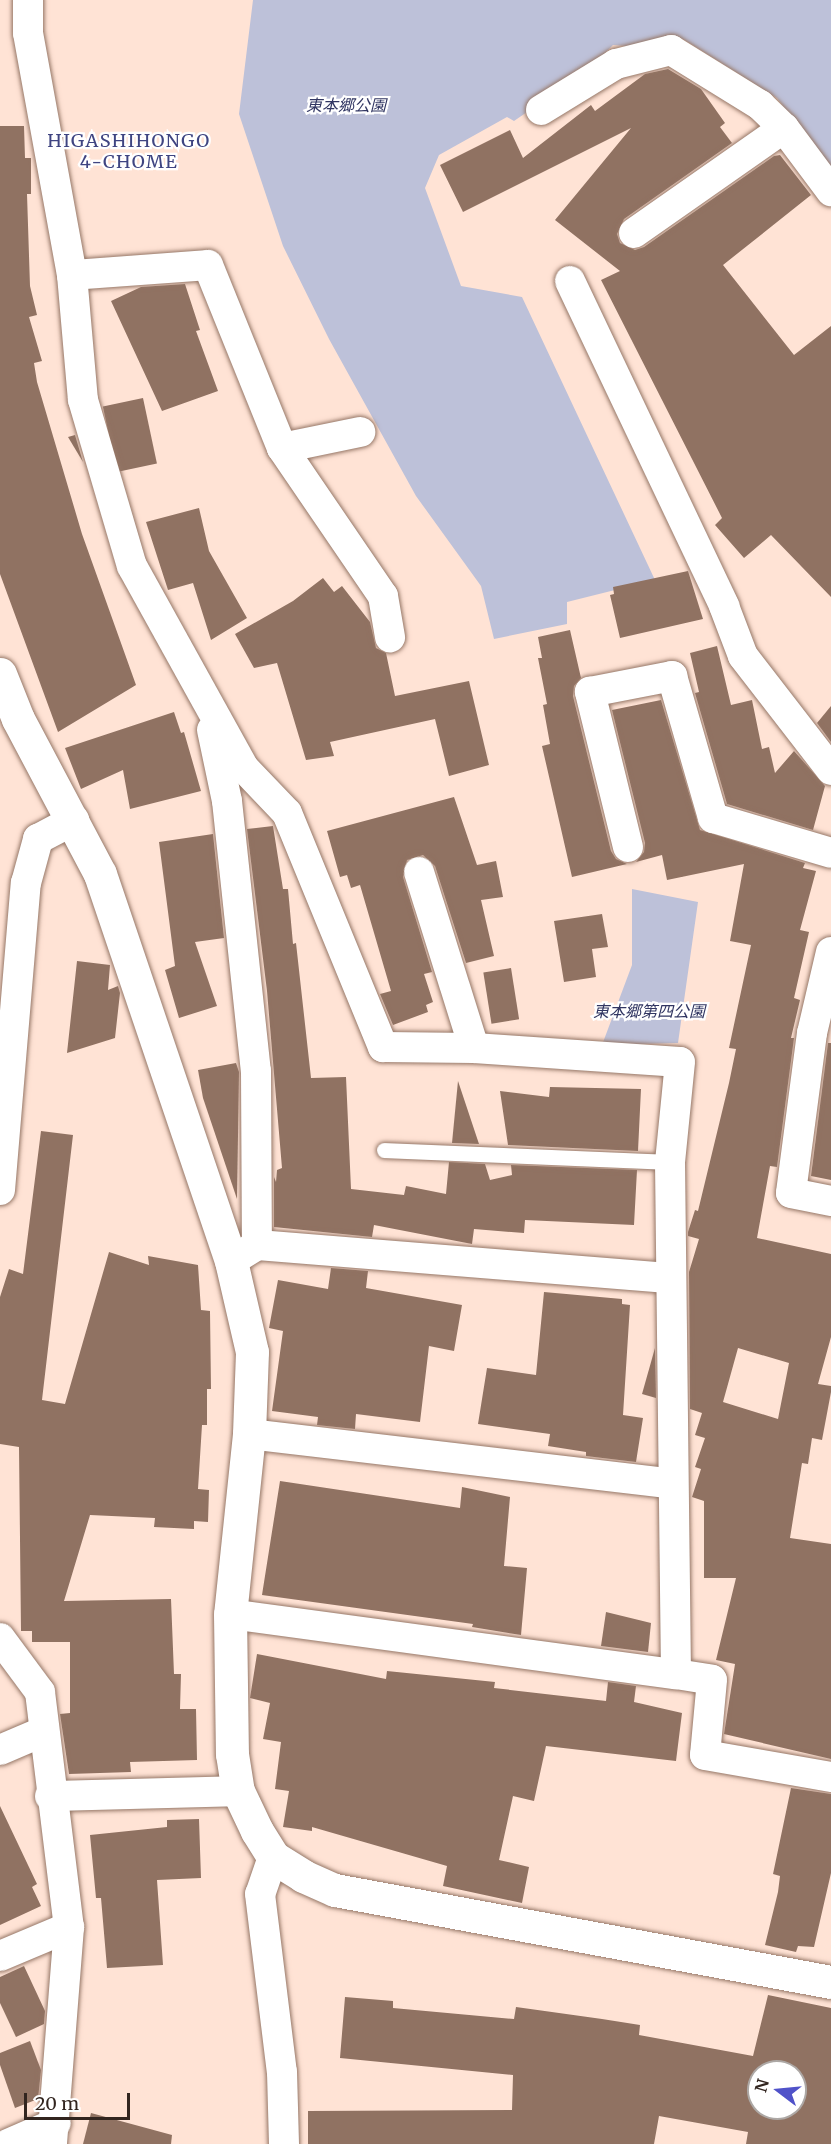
<!DOCTYPE html>
<meta charset="utf-8">
<style>
body{margin:0}
#map{position:relative;width:831px;height:2144px;overflow:hidden;background:#ffe3d5;font-family:Merriweather,"Noto Sans JP",serif}
div>[style]{position:absolute}
.green>*{inset:0;background:#bdc1d9}
.building>*{inset:0;background:#907262;transform-origin:0 0}
.roads{filter:drop-shadow(0 0 2px #967767) drop-shadow(0 0 2px #967767)}
.lane>*{height:15px;margin:-7.5px;padding:0 7.5px;transform-origin:7.5px;border-radius:7.5px;background:#fff}
.street>*{height:30px;margin:-15px;padding:0 15px;transform-origin:15px;border-radius:15px;background:#fff}
.secondary>*{height:33px;margin:-16.5px;padding:0 16.5px;transform-origin:16.5px;border-radius:16.5px;background:#fff}
span{translate:-50% -50%;white-space:nowrap;text-align:center;line-height:1.15;-webkit-text-stroke:4.5px #fff;paint-order:stroke}
.park-label{font-size:16px;color:#313662;font-style:italic}
.neighbourhood-label{font-size:18px;color:#3f4481;letter-spacing:1.5px}
.north{position:absolute;left:747px;top:2060px;width:60px;height:60px;box-sizing:border-box;background:#fff;border:2px solid #ada8a5;border-radius:50%;rotate:286deg;font-size:16px;font-weight:700;line-height:24px;text-align:center;color:#32251f}
.north::after{content:'';display:block;margin:auto;width:21px;height:27px;background:#5052c9;clip-path:polygon(50% 0,100% 100%,50% 72%,0 100%)}
.scale{position:absolute;left:24px;top:2093px;width:106px;height:27px;box-sizing:border-box;border:3px solid #32251f;border-top:0;padding-left:8px;font-size:18px;line-height:21px;white-space:nowrap;color:#32251f;-webkit-text-stroke:4px #fff;paint-order:stroke}
</style>
<div id="map">
<div class="green">
<div style="clip-path:polygon(253px 0,831px 0,831px 170px,777px 98px,683px 39px,640px 47px,613px 45px,588px 70px,514px 121px,507px 117px,439px 155px,425px 188px,461px 286px,522px 297px,655px 580px,567px 602px,567px 624px,494px 639px,481px 586px,416px 496px,329px 339px,283px 246px,239px 114px)"></div>
<div style="clip-path:polygon(632px 889px,698px 902px,678px 1043px,602px 1045px,632px 965px)"></div>
</div>
<div class="building">
<div style="clip-path:polygon(668px 69px,701px 89px,725px 123px,720px 127px,732px 143px,624px 219px,617px 234px,620px 243px,635px 250px,644px 247px,774px 156px,780px 155px,811px 195px,723px 265px,794px 355px,831px 326px,831px 597px,771px 535px,744px 558px,715px 525px,722px 518px,601px 280px,620px 271px,555px 220px,631px 128px,463px 212px,440px 165px,510px 130px,523px 158px,591px 105px,595px 111px,645px 74px)"></div>
<div style="clip-path:polygon(0 126px,24px 126px,25px 158px,31px 158px,31px 194px,27px 194px,30px 286px,37px 315px,29px 317px,42px 361px,34px 363px,37px 382px,82px 534px,136px 685px,58px 732px,0 574px)"></div>
<div style="clip-path:polygon(185px 284px,200px 330px,196px 331px,218px 391px,162px 411px,111px 301px,141px 287px)"></div>
<div style="left:143px;top:398px;width:67px;height:41px;rotate:78deg"></div>
<div style="clip-path:polygon(75px 435px,83px 462px,68px 437px)"></div>
<div style="clip-path:polygon(199px 508px,209px 551px,247px 618px,211px 640px,193px 583px,168px 590px,146px 522px)"></div>
<div style="clip-path:polygon(688px 571px,703px 619px,620px 638px,610px 595px,614px 594px,613px 587px)"></div>
<div style="clip-path:polygon(323px 578px,334px 592px,342px 586px,370px 622px,376px 648px,386px 653px,395px 696px,469px 681px,489px 765px,449px 776px,435px 719px,330px 742px,334px 756px,306px 760px,277px 663px,254px 668px,235px 634px,293px 601px)"></div>
<div style="clip-path:polygon(570px 630px,581px 678px,574px 686px,573px 696px,611px 851px,616px 859px,627px 864px,572px 877px,542px 746px,550px 744px,543px 705px,547px 704px,538px 658px,542px 658px,538px 637px)"></div>
<div style="clip-path:polygon(717px 646px,731px 705px,752px 700px,762px 749px,769px 747px,775px 773px,794px 751px,825px 786px,813px 830px,727px 804px,695px 693px,699px 692px,690px 653px)"></div>
<div style="clip-path:polygon(evenodd,661px 700px,700px 830px,805px 863px,803px 868px,816px 871px,800px 930px,809px 932px,794px 998px,800px 1000px,791px 1038px,794px 1038px,777px 1167px,770px 1166px,757px 1238px,831px 1254px,831px 1337px,818px 1384px,831px 1386px,831px 1392px,822px 1440px,812px 1438px,808px 1464px,802px 1463px,790px 1538px,831px 1544px,831px 1759px,724px 1734px,735px 1664px,716px 1660px,736px 1578px,704px 1578px,704px 1501px,692px 1497px,701px 1469px,695px 1467px,705px 1438px,695px 1435px,702px 1413px,690px 1409px,689px 1272px,699px 1239px,688px 1236px,688px 1232px,695px 1210px,698px 1211px,729px 1083px,736px 1049px,729px 1048px,751px 945px,730px 941px,744px 864px,667px 880px,662px 855px,636px 862px,644px 852px,645px 843px,612px 710px,661px 700px,738px 1348px,789px 1363px,778px 1419px,723px 1402px,738px 1348px)"></div>
<div style="clip-path:polygon(831px 706px,831px 742px,817px 723px)"></div>
<div style="clip-path:polygon(174px 712px,181px 733px,184px 732px,201px 791px,130px 809px,123px 770px,81px 789px,65px 748px)"></div>
<div style="clip-path:polygon(454px 797px,477px 865px,496px 861px,503px 897px,481px 900px,494px 956px,466px 963px,435px 866px,423px 855px,407px 860px,403px 877px,432px 972px,424px 974px,433px 1002px,426px 1005px,428px 1012px,393px 1025px,380px 994px,391px 991px,360px 885px,351px 888px,347px 875px,340px 877px,327px 831px)"></div>
<div style="clip-path:polygon(273px 826px,283px 889px,288px 889px,293px 944px,296px 943px,311px 1078px,346px 1077px,351px 1189px,404px 1195px,406px 1186px,446px 1194px,449px 1162px,485px 1164px,490px 1180px,512px 1175px,511px 1165px,637px 1170px,634px 1225px,525px 1220px,524px 1233px,474px 1229px,472px 1244px,374px 1225px,372px 1237px,274px 1227px,274px 1177px,276px 1182px,277px 1170px,282px 1168px,267px 991px,247px 829px)"></div>
<div style="clip-path:polygon(213px 834px,224px 938px,195px 942px,217px 1006px,179px 1018px,165px 970px,175px 966px,159px 842px)"></div>
<div style="clip-path:polygon(602px 914px,608px 947px,592px 949px,596px 977px,564px 982px,554px 921px)"></div>
<div style="clip-path:polygon(77px 961px,110px 965px,108px 990px,118px 986px,120px 993px,115px 1038px,67px 1053px)"></div>
<div style="left:511px;top:968px;width:52px;height:28px;rotate:81deg"></div>
<div style="clip-path:polygon(828px 1043px,831px 1043px,831px 1180px,811px 1176px)"></div>
<div style="clip-path:polygon(236px 1063px,239px 1072px,237px 1199px,203px 1098px,198px 1070px)"></div>
<div style="clip-path:polygon(458px 1081px,479px 1144px,452px 1143px)"></div>
<div style="clip-path:polygon(550px 1087px,641px 1089px,638px 1151px,508px 1145px,500px 1091px,549px 1097px)"></div>
<div style="clip-path:polygon(41px 1131px,73px 1135px,42px 1400px,65px 1404px,109px 1252px,149px 1265px,148px 1256px,198px 1265px,201px 1310px,210px 1311px,211px 1389px,207px 1389px,207px 1425px,202px 1425px,198px 1489px,209px 1490px,208px 1522px,194px 1521px,194px 1529px,154px 1527px,155px 1518px,90px 1515px,64px 1601px,171px 1599px,174px 1674px,181px 1674px,180px 1709px,196px 1709px,197px 1760px,130px 1762px,131px 1772px,69px 1774px,60px 1714px,70px 1713px,70px 1642px,32px 1642px,32px 1631px,21px 1631px,19px 1447px,0 1444px,0 1297px,9px 1269px,23px 1274px)"></div>
<div style="clip-path:polygon(331px 1268px,368px 1271px,366px 1288px,462px 1305px,454px 1351px,429px 1346px,420px 1422px,356px 1414px,355px 1429px,317px 1425px,318px 1417px,272px 1411px,283px 1331px,269px 1328px,278px 1280px,328px 1289px)"></div>
<div style="clip-path:polygon(544px 1292px,622px 1299px,622px 1304px,630px 1305px,623px 1415px,643px 1418px,636px 1462px,586px 1456px,586px 1452px,548px 1446px,550px 1434px,478px 1424px,487px 1368px,536px 1375px)"></div>
<div style="clip-path:polygon(655px 1348px,656px 1398px,642px 1394px)"></div>
<div style="clip-path:polygon(280px 1481px,460px 1508px,462px 1487px,510px 1497px,504px 1566px,527px 1568px,521px 1635px,472px 1627px,473px 1624px,262px 1595px)"></div>
<div style="clip-path:polygon(606px 1612px,651px 1623px,648px 1652px,601px 1646px)"></div>
<div style="clip-path:polygon(257px 1654px,386px 1679px,387px 1671px,495px 1682px,494px 1688px,606px 1701px,608px 1682px,636px 1686px,634px 1702px,682px 1713px,676px 1761px,546px 1746px,534px 1801px,513px 1796px,499px 1860px,529px 1867px,522px 1903px,443px 1886px,447px 1866px,312px 1827px,312px 1831px,283px 1827px,289px 1791px,275px 1789px,281px 1742px,263px 1739px,270px 1703px,250px 1698px)"></div>
<div style="clip-path:polygon(791px 1788px,831px 1794px,831px 1873px,814px 1947px,798px 1946px,796px 1952px,765px 1945px,778px 1892px,780px 1876px,773px 1874px)"></div>
<div style="clip-path:polygon(0 1806px,37px 1884px,32px 1887px,41px 1906px,0 1925px)"></div>
<div style="clip-path:polygon(199px 1819px,201px 1878px,157px 1880px,163px 1965px,107px 1968px,101px 1898px,96px 1898px,90px 1835px,167px 1827px,167px 1820px)"></div>
<div style="clip-path:polygon(24px 1966px,45px 2011px,44px 2024px,16px 2037px,0 2003px,0 1977px)"></div>
<div style="clip-path:polygon(evenodd,768px 1995px,831px 2008px,831px 2144px,746px 2144px,748px 2132px,659px 2116px,654px 2144px,308px 2144px,308px 2111px,512px 2110px,513px 2075px,340px 2058px,345px 1997px,393px 2001px,393px 2008px,514px 2019px,516px 2007px,602px 2019px,640px 2025px,639px 2035px,753px 2056px,768px 1995px,759px 2072px,795px 2072px,795px 2108px,759px 2108px,759px 2072px)"></div>
<div style="clip-path:polygon(30px 2041px,41px 2070px,38px 2099px,15px 2108px,0 2065px,0 2053px)"></div>
<div style="clip-path:polygon(91px 2113px,172px 2135px,171px 2144px,83px 2144px)"></div>
</div>
<div class="roads">
<div class="lane">
<div style="left:384px;top:1150px;width:286px;rotate:2.4deg"></div>
</div>
<div class="street">
<div style="left:28px;top:0;width:33px;rotate:90deg"></div>
<div style="left:28px;top:33px;width:246px;rotate:79.7deg"></div>
<div style="left:72px;top:275px;width:125px;rotate:85deg"></div>
<div style="left:83px;top:400px;width:173px;rotate:73.6deg"></div>
<div style="left:132px;top:566px;width:231px;rotate:61deg"></div>
<div style="left:244px;top:768px;width:62px;rotate:46.3deg"></div>
<div style="left:287px;top:813px;width:253px;rotate:67.7deg"></div>
<div style="left:383px;top:1047px;width:91px;rotate:0.6deg"></div>
<div style="left:474px;top:1048px;width:206px;rotate:3.9deg"></div>
<div style="left:680px;top:1062px;width:100px;rotate:95.7deg"></div>
<div style="left:670px;top:1162px;width:512px;rotate:89.33deg"></div>
<div style="left:676px;top:1674px;width:36px;rotate:9deg"></div>
<div style="left:712px;top:1680px;width:75px;rotate:95.3deg"></div>
<div style="left:705px;top:1755px;width:128px;rotate:9.9deg"></div>
<div style="left:541px;top:110px;width:88px;rotate:-31.5deg"></div>
<div style="left:616px;top:64px;width:57px;rotate:-14.3deg"></div>
<div style="left:671px;top:50px;width:105px;rotate:31.7deg"></div>
<div style="left:760px;top:105px;width:33px;rotate:44deg"></div>
<div style="left:784px;top:128px;width:79px;rotate:53.3deg"></div>
<div style="left:634px;top:233px;width:183px;rotate:-35deg"></div>
<div style="left:72px;top:275px;width:136px;rotate:-4.2deg"></div>
<div style="left:208px;top:265px;width:197px;rotate:68deg"></div>
<div style="left:282px;top:448px;width:179px;rotate:55.7deg"></div>
<div style="left:383px;top:596px;width:42px;rotate:80.3deg"></div>
<div style="left:570px;top:281px;width:360px;rotate:64.6deg"></div>
<div style="left:724px;top:606px;width:53px;rotate:69.2deg"></div>
<div style="left:743px;top:656px;width:144px;rotate:52.3deg"></div>
<div style="left:282px;top:448px;width:80px;rotate:-11.6deg"></div>
<div style="left:212px;top:730px;width:73px;rotate:78.1deg"></div>
<div style="left:227px;top:801px;width:272px;rotate:83.9deg"></div>
<div style="left:256px;top:1071px;width:174px;rotate:89.7deg"></div>
<div style="left:628px;top:847px;width:160px;rotate:-103.8deg"></div>
<div style="left:590px;top:692px;width:84px;rotate:-11deg"></div>
<div style="left:672px;top:676px;width:148px;rotate:73.9deg"></div>
<div style="left:713px;top:818px;width:123px;rotate:16.5deg"></div>
<div style="left:419px;top:872px;width:184px;rotate:72.6deg"></div>
<div style="left:831px;top:952px;width:83px;rotate:103.2deg"></div>
<div style="left:812px;top:1033px;width:161px;rotate:97.5deg"></div>
<div style="left:791px;top:1193px;width:41px;rotate:11.3deg"></div>
<div style="left:0;top:1190px;width:308px;rotate:-85.2deg"></div>
<div style="left:26px;top:883px;width:46px;rotate:-74.7deg"></div>
<div style="left:38px;top:839px;width:41px;rotate:-27.8deg"></div>
<div style="left:241px;top:1255px;width:19px;rotate:-32deg"></div>
<div style="left:257px;top:1245px;width:413px;rotate:4.6deg"></div>
<div style="left:249px;top:1434px;width:426px;rotate:6.7deg"></div>
<div style="left:230px;top:1614px;width:450px;rotate:7.7deg"></div>
<div style="left:0;top:1638px;width:67px;rotate:53.5deg"></div>
<div style="left:40px;top:1692px;width:237px;rotate:83deg"></div>
<div style="left:69px;top:1927px;width:218px;rotate:94.5deg"></div>
<div style="left:0;top:1750px;width:46px;rotate:-23.2deg"></div>
<div style="left:50px;top:1796px;width:188px;rotate:-1.5deg"></div>
<div style="left:273px;top:1857px;width:39px;rotate:109deg"></div>
<div style="left:260px;top:1894px;width:179px;rotate:83deg"></div>
<div style="left:282px;top:2072px;width:72px;rotate:88.4deg"></div>
<div style="left:0;top:1956px;width:75px;rotate:-22.8deg"></div>
<div style="left:8px;top:2144px;width:52px;rotate:-23.6deg"></div>
</div>
<div class="secondary">
<div style="left:0;top:674px;width:48px;rotate:68.2deg"></div>
<div style="left:18px;top:719px;width:175px;rotate:62.1deg"></div>
<div style="left:100px;top:874px;width:409px;rotate:71.3deg"></div>
<div style="left:231px;top:1261px;width:93px;rotate:77deg"></div>
<div style="left:252px;top:1352px;width:82px;rotate:92.1deg"></div>
<div style="left:249px;top:1434px;width:181px;rotate:96deg"></div>
<div style="left:230px;top:1614px;width:140px;rotate:89.2deg"></div>
<div style="left:232px;top:1754px;width:37px;rotate:81deg"></div>
<div style="left:238px;top:1791px;width:44px;rotate:64.6deg"></div>
<div style="left:257px;top:1831px;width:31px;rotate:58deg"></div>
<div style="left:273px;top:1857px;width:36px;rotate:32deg"></div>
<div style="left:303px;top:1876px;width:35px;rotate:24deg"></div>
<div style="left:335px;top:1890px;width:504px;rotate:10.51deg"></div>
</div>
</div>
<div class="park-label">
<span style="left:346px;top:105px">東本郷公園</span>
<span style="left:649px;top:1011px">東本郷第四公園</span>
</div>
<div class="neighbourhood-label">
<span style="left:129px;top:152px">HIGASHIHONGO<br>4-CHOME</span>
</div>
<div class="north">N</div>
<div class="scale">20 m</div>
</div>
